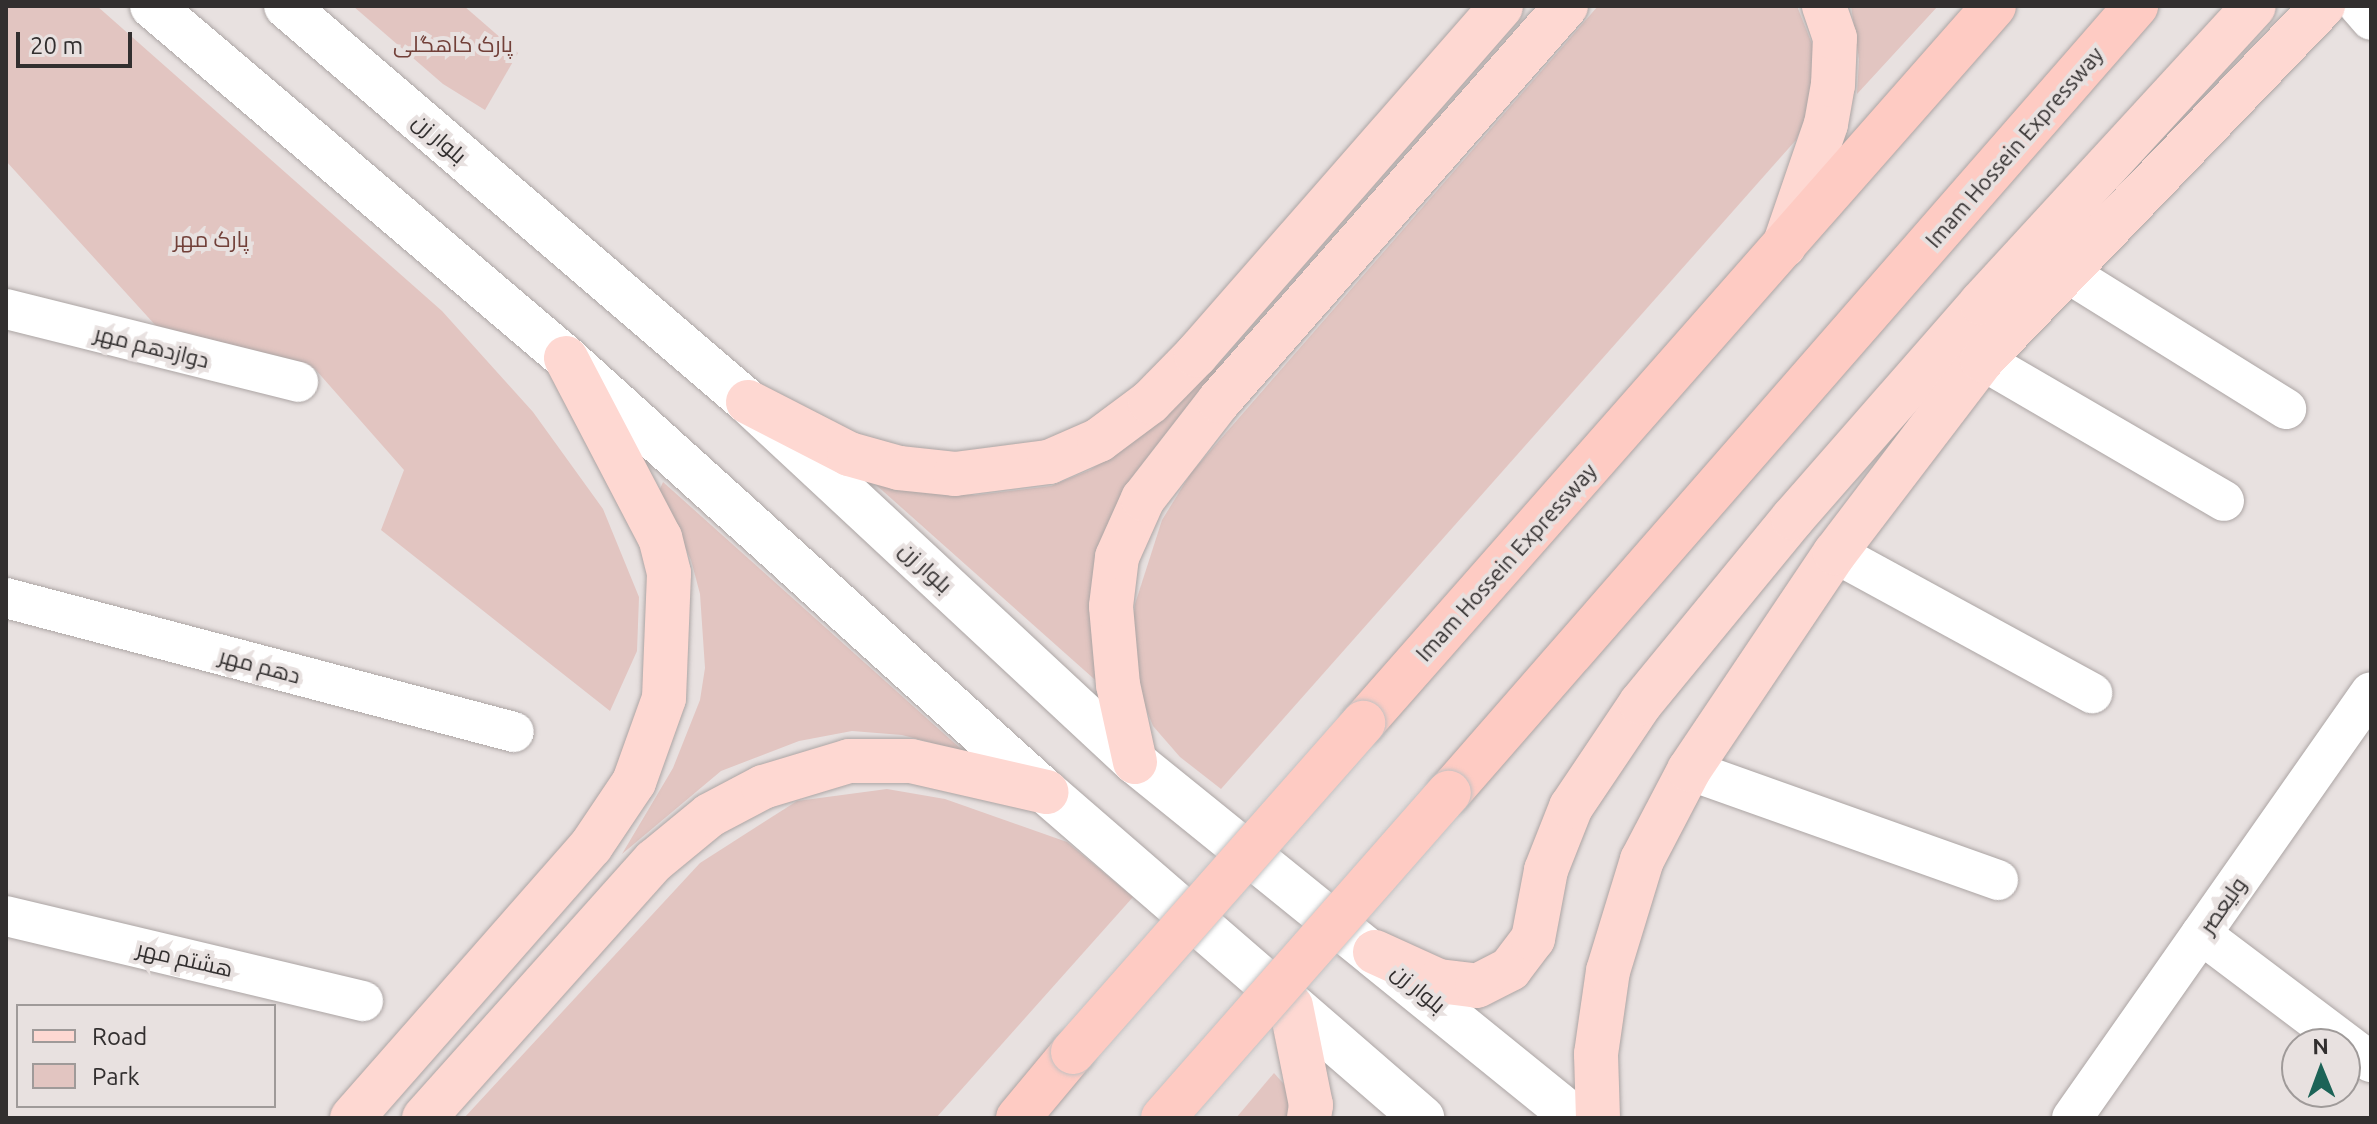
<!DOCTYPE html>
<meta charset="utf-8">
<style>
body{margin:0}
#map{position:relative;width:2377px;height:1124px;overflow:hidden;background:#e8e1e0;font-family:Ubuntu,Cairo,sans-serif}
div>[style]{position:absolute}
.green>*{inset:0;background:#e2c5c1}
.roads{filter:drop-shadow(0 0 2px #aca5a4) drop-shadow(0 0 2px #aca5a4)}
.minor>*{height:40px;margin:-20px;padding:0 20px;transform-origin:20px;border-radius:20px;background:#fff}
.secondary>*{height:44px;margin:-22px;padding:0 22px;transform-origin:22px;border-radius:22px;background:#fff}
.primary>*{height:44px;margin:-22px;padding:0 22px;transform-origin:22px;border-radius:22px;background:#fed8d2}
.trunk>*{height:44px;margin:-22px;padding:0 22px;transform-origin:22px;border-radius:22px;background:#fecbc3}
.bridges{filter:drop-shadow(0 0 2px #c2c1c1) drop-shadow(0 0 2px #c2c1c1)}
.trunk-bridge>*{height:44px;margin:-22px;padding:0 22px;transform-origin:22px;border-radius:22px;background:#fecbc3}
span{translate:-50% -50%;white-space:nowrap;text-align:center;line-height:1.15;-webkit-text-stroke:8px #e8e1e0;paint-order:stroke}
.park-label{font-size:22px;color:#724039}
.street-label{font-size:22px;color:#322f2f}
.frame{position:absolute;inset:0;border:8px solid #322f2f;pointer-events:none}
.legend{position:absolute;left:16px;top:1004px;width:260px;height:104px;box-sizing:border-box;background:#e8e1e0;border:2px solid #9f9a99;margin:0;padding:10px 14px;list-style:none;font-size:24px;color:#322f2f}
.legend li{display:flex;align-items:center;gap:16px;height:40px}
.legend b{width:40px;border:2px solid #9f9a99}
.north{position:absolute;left:2281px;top:1028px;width:80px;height:80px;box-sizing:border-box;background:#e8e1e0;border:2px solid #9f9a99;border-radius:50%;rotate:359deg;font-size:22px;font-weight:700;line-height:32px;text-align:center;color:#322f2f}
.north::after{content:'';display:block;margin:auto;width:28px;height:36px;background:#1c6357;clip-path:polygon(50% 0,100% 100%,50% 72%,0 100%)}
.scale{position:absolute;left:16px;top:32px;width:116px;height:36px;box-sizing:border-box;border:4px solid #322f2f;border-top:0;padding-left:10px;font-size:24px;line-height:28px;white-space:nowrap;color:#322f2f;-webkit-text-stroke:6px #e8e1e0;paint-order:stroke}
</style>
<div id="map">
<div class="green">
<div style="clip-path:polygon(6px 6px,97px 6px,442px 311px,533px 412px,603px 509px,639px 597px,637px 651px,610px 711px,381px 530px,404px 470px,315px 369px,157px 327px,6px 161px)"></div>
<div style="clip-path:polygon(353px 6px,464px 6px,518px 53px,485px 110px,443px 84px)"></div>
<div style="clip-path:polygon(1598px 6px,1797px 6px,1816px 54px,1814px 101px,1796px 140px,1221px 789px,1180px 757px,1153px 726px,1139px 691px,1131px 649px,1135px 604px,1162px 520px,1191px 473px)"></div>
<div style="clip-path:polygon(1851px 6px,1938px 6px,1857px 94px,1859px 59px)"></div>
<div style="clip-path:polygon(1225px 359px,1150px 454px,1102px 686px,875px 484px,975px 495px,1051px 486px,1090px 470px,1129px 443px)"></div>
<div style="clip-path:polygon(663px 482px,970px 757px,965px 762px,929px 742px,902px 735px,852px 731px,799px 741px,721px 771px,622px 854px,673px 768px,700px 700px,705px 668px,700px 594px,691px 560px,659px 491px)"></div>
<div style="clip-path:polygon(887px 789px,945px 799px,1067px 842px,1133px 897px,936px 1118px,464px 1118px,700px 863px,797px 801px)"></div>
<div style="clip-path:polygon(1274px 1073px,1291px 1092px,1293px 1118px,1236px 1118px)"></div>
</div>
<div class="roads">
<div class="minor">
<div style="left:2359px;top:6px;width:18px;rotate:49deg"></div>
<div style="left:2063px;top:270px;width:263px;rotate:31.9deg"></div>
<div style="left:6px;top:309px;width:301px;rotate:14deg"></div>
<div style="left:1982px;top:360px;width:280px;rotate:30.2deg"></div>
<div style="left:1835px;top:553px;width:293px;rotate:28.6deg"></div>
<div style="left:6px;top:598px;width:525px;rotate:14.78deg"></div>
<div style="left:1689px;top:770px;width:328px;rotate:19.6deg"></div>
<div style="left:6px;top:916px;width:367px;rotate:13.4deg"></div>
<div style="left:2201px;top:934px;width:213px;rotate:37deg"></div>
<div style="left:2072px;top:1118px;width:520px;rotate:-54.94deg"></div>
</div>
<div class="secondary">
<div style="left:152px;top:6px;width:543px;rotate:40.37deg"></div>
<div style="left:566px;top:358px;width:647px;rotate:42.12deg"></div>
<div style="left:1046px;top:792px;width:498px;rotate:40.9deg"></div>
<div style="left:286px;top:6px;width:608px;rotate:40.6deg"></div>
<div style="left:748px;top:402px;width:529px;rotate:42.93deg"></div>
<div style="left:1135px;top:762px;width:566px;rotate:38.98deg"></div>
</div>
<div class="primary">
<div style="left:1784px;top:246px;width:129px;rotate:-71deg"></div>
<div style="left:1826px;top:124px;width:40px;rotate:-80deg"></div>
<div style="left:1833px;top:85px;width:47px;rotate:-87.6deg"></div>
<div style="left:1835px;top:38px;width:34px;rotate:-109deg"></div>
<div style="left:748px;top:402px;width:114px;rotate:27.2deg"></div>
<div style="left:849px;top:454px;width:52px;rotate:15.6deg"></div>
<div style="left:899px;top:468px;width:56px;rotate:6.1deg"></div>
<div style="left:955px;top:474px;width:95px;rotate:-7.3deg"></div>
<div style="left:1049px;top:462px;width:55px;rotate:-23.7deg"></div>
<div style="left:1099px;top:440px;width:64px;rotate:-36.7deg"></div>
<div style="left:1150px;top:402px;width:66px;rotate:-45.6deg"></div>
<div style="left:1196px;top:355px;width:463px;rotate:-48.8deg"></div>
<div style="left:1135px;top:762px;width:79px;rotate:-102.4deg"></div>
<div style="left:1118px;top:685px;width:79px;rotate:-95.1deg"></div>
<div style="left:1111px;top:606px;width:49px;rotate:-83deg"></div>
<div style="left:1117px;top:557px;width:64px;rotate:-65.9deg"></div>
<div style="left:1143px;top:499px;width:124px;rotate:-52.2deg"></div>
<div style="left:1219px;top:401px;width:526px;rotate:-48.7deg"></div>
<div style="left:1375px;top:952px;width:70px;rotate:24.4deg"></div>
<div style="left:1439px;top:981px;width:38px;rotate:7deg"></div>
<div style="left:1477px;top:986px;width:37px;rotate:-27deg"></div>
<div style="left:1510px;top:969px;width:38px;rotate:-53deg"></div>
<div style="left:1533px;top:939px;width:70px;rotate:-79.3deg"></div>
<div style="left:1546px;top:870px;width:68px;rotate:-68.4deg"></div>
<div style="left:1571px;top:807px;width:125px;rotate:-56.1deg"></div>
<div style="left:1641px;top:703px;width:239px;rotate:-50.6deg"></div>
<div style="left:1793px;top:518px;width:286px;rotate:-48.8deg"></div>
<div style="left:1981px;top:303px;width:403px;rotate:-47.4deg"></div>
<div style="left:1291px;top:1006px;width:101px;rotate:78.6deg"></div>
<div style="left:1311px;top:1105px;width:13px;rotate:99deg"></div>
<div style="left:352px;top:1118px;width:362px;rotate:-48.7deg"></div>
<div style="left:591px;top:846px;width:77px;rotate:-56.1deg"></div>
<div style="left:634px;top:782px;width:89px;rotate:-70.3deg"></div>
<div style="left:664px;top:698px;width:125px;rotate:-87.7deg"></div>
<div style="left:669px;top:573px;width:36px;rotate:-104deg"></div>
<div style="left:660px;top:538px;width:203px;rotate:-117.6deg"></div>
<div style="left:424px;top:1118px;width:345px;rotate:-48.2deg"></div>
<div style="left:654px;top:861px;width:72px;rotate:-39.4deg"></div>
<div style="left:710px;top:815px;width:60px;rotate:-27.8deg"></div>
<div style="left:763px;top:787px;width:90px;rotate:-16.8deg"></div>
<div style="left:849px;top:761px;width:62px"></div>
<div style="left:911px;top:761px;width:139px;rotate:12.9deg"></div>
<div style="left:1598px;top:1118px;width:64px;rotate:-91.8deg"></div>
<div style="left:1596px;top:1054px;width:84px;rotate:-81.8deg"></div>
<div style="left:1608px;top:971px;width:116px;rotate:-73deg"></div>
<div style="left:1642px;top:860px;width:102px;rotate:-62.4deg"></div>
<div style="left:1689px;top:770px;width:262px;rotate:-56.1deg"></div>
<div style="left:1835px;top:553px;width:243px;rotate:-52.7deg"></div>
<div style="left:1982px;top:360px;width:492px;rotate:-46.1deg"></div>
</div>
<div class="trunk">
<div style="left:1363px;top:723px;width:955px;rotate:-48.65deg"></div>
<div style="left:1449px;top:793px;width:1045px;rotate:-48.88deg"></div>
<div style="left:1018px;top:1118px;width:86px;rotate:-50.2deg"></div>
</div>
</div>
<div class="bridges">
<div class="trunk-bridge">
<div style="left:1073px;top:1052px;width:439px;rotate:-48.6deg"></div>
<div style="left:1163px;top:1118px;width:433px;rotate:-48.7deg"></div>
</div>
</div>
<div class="park-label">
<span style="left:453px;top:44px">پارک کاهگلی</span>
<span style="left:211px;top:239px">پارک مهر</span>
</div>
<div class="street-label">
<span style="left:440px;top:138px;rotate:41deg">بلوار زن</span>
<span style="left:2014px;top:147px;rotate:-49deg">Imam Hossein Expressway</span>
<span style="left:152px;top:346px;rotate:14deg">دوازدهم مهر</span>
<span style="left:1506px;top:562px;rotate:-48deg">Imam Hossein Expressway</span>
<span style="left:926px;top:567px;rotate:43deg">بلوار زن</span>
<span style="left:260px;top:665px;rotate:15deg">دهم مهر</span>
<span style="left:2222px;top:905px;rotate:-55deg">ولیعصر</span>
<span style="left:185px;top:958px;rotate:13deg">هشتم مهر</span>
<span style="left:1419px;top:988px;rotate:40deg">بلوار زن</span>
</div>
<div class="frame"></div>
<ul class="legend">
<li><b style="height:10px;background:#fed8d2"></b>Road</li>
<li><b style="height:22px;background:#e2c5c1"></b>Park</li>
</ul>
<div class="north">N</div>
<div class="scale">20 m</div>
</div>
